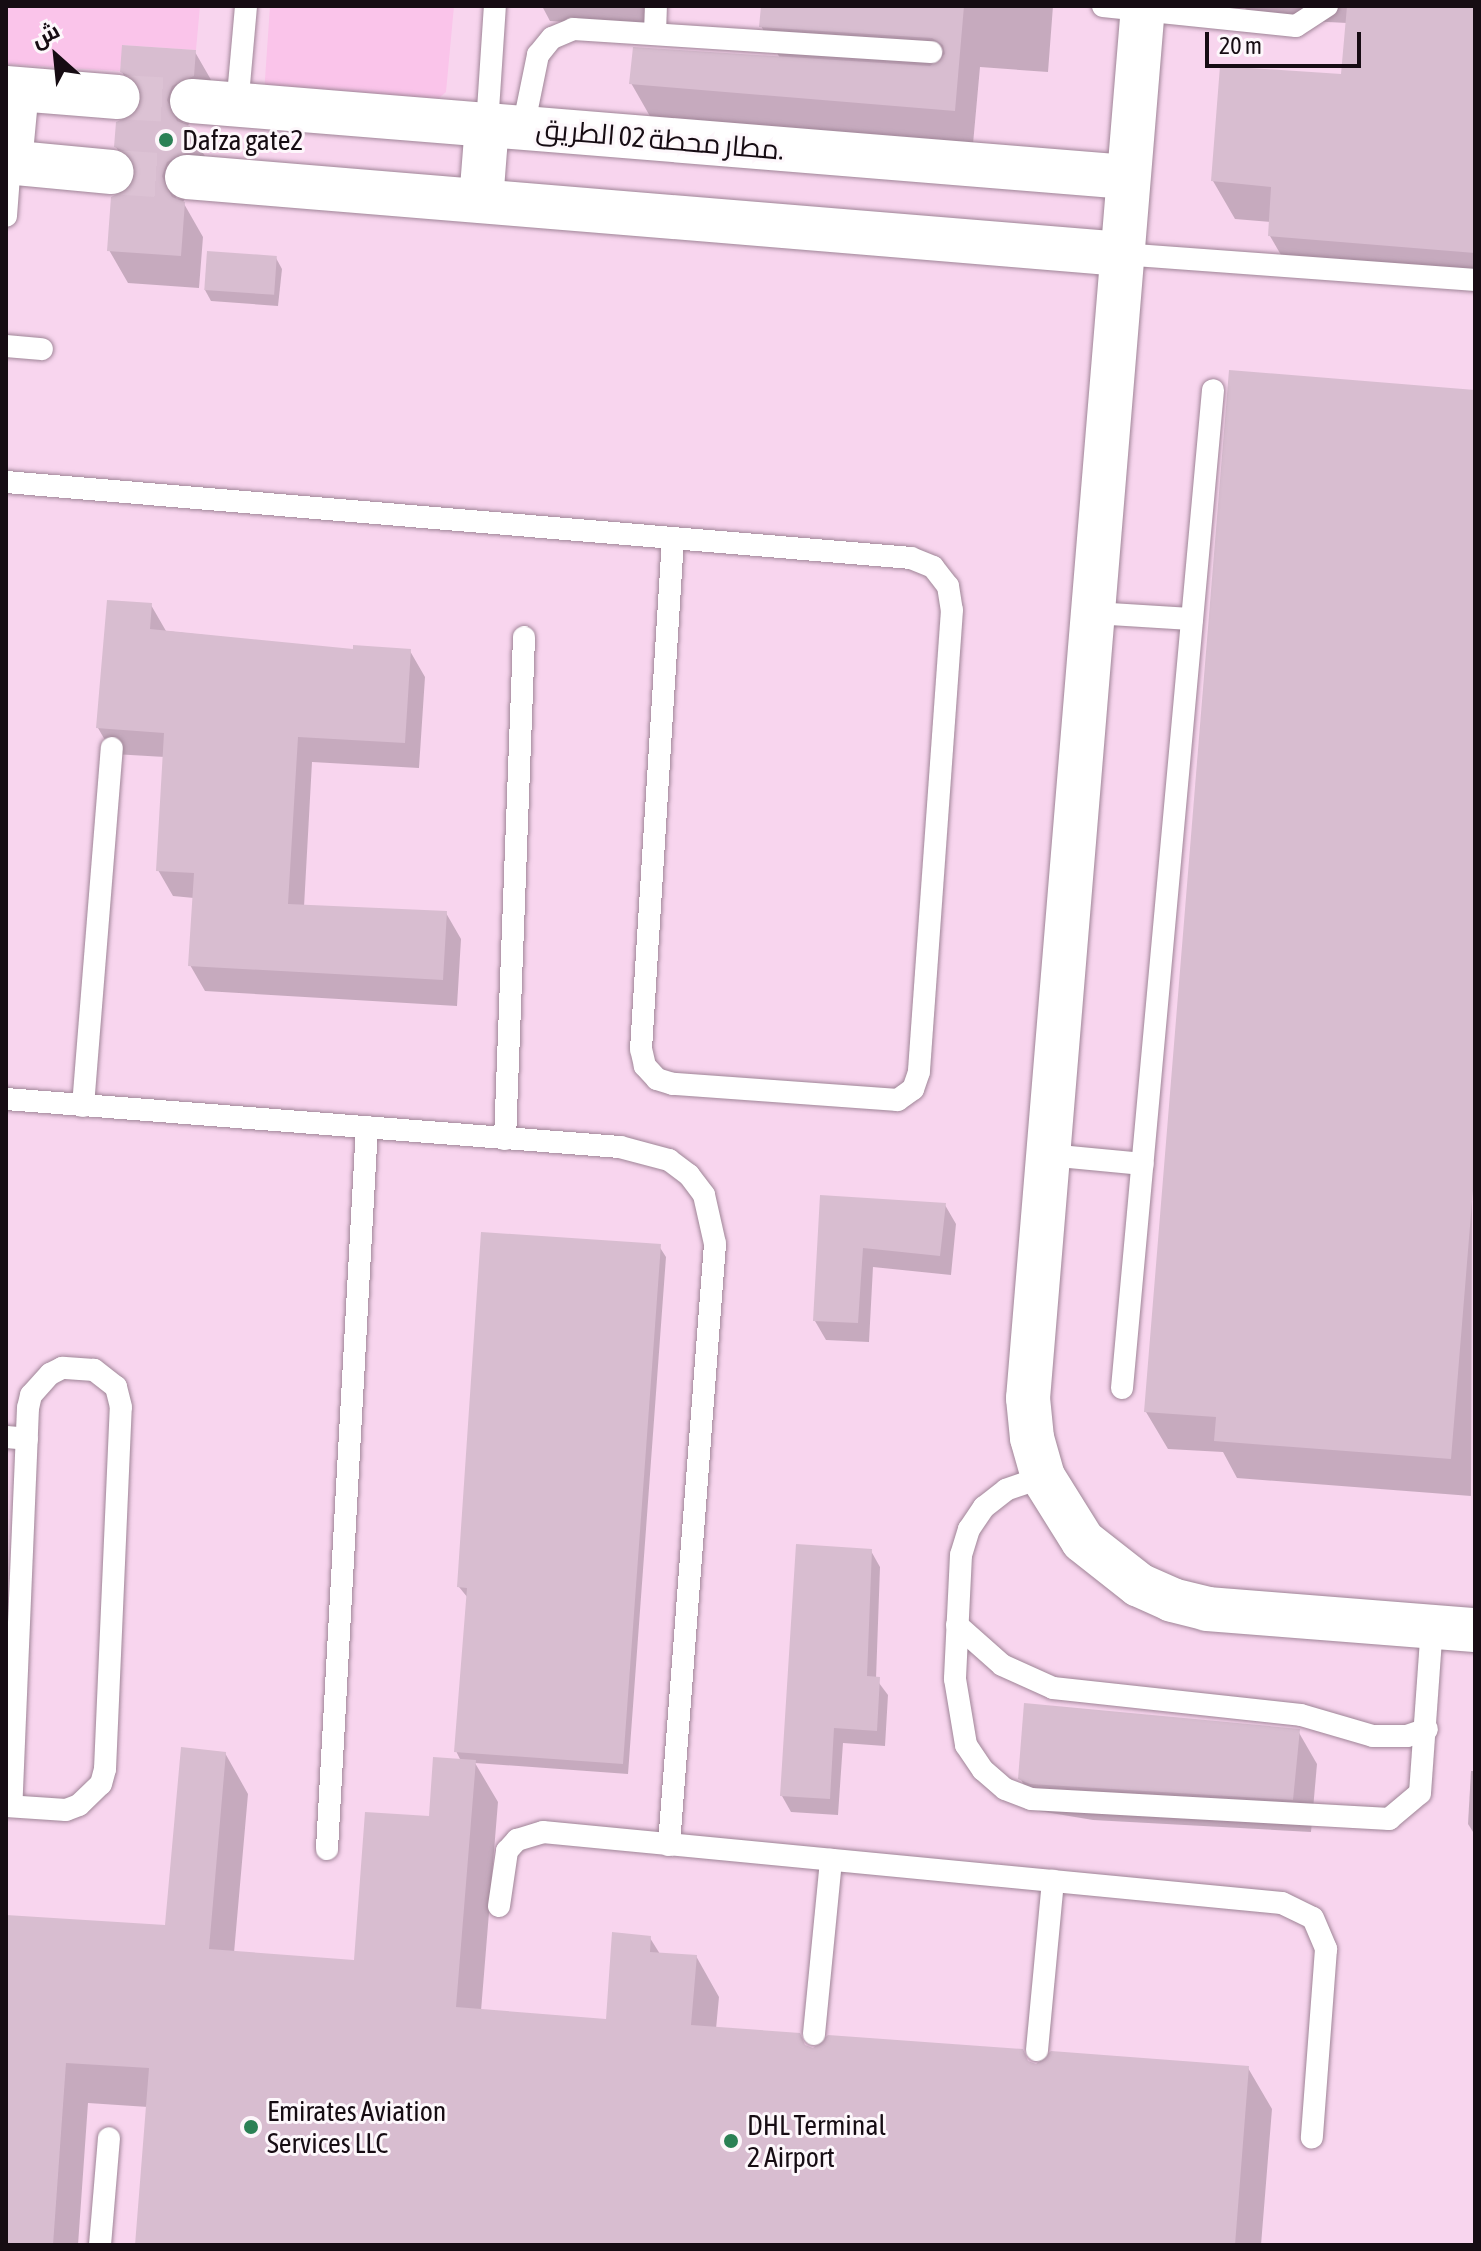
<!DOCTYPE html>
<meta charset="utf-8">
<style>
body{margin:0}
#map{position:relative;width:1481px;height:2251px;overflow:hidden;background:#ffe2f6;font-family:"Asap Condensed",Cairo,sans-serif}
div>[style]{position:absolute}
.built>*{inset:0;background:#f8d5ee;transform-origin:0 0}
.green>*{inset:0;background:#fac4ea}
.shadow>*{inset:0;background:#0003}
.building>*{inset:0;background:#d8bdd0;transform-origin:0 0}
.tertiary-tunnel>*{height:44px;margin-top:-22px;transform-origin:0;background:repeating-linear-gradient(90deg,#dcc2d4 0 44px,transparent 0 66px)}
.roads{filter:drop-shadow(0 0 2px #9f8597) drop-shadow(0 0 2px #9f8597)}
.service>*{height:22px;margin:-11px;padding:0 11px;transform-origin:11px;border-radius:11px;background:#fff}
.tertiary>*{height:44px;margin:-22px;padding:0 22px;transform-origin:22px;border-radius:22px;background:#fff}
.dots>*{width:22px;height:22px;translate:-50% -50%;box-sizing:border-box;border:4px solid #fdf7fb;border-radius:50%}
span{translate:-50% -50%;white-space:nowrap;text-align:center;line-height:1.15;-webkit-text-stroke:6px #fdf7fb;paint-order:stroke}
.street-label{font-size:28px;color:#160c13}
.poi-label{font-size:28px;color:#160c13}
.left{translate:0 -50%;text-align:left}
.frame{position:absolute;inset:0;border:8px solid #160c13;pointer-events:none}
.north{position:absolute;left:16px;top:16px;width:80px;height:80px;-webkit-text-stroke:6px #fdf7fb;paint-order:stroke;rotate:333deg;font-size:22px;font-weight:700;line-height:32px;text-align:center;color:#160c13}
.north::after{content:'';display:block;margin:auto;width:28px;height:36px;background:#160c13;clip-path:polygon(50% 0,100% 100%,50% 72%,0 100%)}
.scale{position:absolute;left:1205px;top:32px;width:156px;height:36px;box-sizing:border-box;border:4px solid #160c13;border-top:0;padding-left:10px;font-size:24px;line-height:28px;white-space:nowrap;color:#160c13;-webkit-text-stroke:6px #fdf7fb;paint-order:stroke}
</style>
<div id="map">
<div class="built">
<div style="left:6px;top:6px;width:1469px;height:2239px"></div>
</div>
<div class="green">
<div style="clip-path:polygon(6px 6px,200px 6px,196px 50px,123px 45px,120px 71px,6px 64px)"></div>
<div style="clip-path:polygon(270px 6px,454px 6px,446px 92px,432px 104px,264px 94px)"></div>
</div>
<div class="shadow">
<div style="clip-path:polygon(542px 6px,664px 6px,662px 28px,550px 21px)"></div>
<div style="clip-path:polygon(763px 6px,1053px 6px,1048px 72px,980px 67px,973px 144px,651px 118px,631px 83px,780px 58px,761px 26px)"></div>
<div style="clip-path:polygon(1244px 6px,1475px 6px,1475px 289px,1292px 274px,1270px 236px,1271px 222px,1235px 219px,1213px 181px,1343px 76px,1347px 23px,1251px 18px)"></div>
<div style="clip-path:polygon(195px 52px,214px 85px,187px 127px,208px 161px,183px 202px,203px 237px,199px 288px,128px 283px,109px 250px,136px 181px,116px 147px,141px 105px,122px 72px)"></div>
<div style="clip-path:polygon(276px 258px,282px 269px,278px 306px,211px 301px,205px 290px)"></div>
<div style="clip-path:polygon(1475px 392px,1471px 1496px,1237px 1478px,1223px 1452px,1168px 1449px,1146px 1412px)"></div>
<div style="clip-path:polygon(151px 605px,166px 631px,355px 651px,410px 651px,425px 677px,419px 768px,312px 762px,304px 907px,446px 913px,461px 939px,457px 1006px,205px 991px,190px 965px,194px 898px,173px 896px,158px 870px,165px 757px,113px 754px,98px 728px)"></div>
<div style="clip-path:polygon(822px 1197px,945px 1205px,956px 1224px,951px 1275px,873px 1267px,869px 1342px,826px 1340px,815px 1321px)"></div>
<div style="clip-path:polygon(659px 1246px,666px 1257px,628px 1774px,475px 1763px,498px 1802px,481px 2011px,607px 2021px,650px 1938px,660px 1954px,696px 1956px,719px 1997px,716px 2029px,814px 2050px,1037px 2066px,1248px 2068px,1272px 2109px,1261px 2245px,137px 2245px,148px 2107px,88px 2103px,78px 2245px,6px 2245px,6px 1917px,167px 1928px,225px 1753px,248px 1794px,234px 1953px,356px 1962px,461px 1761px,456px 1751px,468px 1598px,459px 1587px)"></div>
<div style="clip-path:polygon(871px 1551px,880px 1567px,876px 1679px,888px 1695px,885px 1746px,843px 1743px,838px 1815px,791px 1812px,782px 1796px)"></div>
<div style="clip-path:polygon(1298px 1731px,1317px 1764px,1311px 1832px,1093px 1820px,1039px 1811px,1020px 1778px)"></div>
<div style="clip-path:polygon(1471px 1771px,1475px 1771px,1475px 1835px,1468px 1824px)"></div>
</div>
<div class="building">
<div style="clip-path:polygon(761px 6px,964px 6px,955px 111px,629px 84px,633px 47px,930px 66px,945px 54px,943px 45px,932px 38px,759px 27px)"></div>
<div style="clip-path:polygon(1347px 6px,1475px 6px,1475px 253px,1268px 236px,1271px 187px,1211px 181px,1220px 66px,1341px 74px)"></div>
<div style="clip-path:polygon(122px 45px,196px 50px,194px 76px,172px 86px,167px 100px,177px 121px,190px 126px,188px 152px,167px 162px,162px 176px,172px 197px,185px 202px,181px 256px,107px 251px,111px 197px,132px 187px,137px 174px,127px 152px,114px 147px,116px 122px,138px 112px,143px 98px,133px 77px,120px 72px)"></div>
<div style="left:207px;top:251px;width:70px;height:39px;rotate:4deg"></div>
<div style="clip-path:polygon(1229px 370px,1475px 390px,1475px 1165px,1451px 1459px,1214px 1441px,1216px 1417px,1144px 1412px)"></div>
<div style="clip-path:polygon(107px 600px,152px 603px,150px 629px,353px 649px,353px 645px,411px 649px,405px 743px,298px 737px,288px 904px,447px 911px,443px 980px,188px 966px,194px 873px,156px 871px,164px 733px,96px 728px)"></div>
<div style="clip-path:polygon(820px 1195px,946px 1203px,940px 1256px,863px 1248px,858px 1323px,813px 1321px)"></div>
<div style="clip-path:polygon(481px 1232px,661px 1244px,623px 1764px,454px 1752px,467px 1588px,457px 1587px)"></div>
<div style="clip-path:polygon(796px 1544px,872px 1549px,867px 1676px,880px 1677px,877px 1731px,834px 1728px,830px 1799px,780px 1796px)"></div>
<div style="clip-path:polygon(1024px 1703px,1300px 1729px,1293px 1800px,1030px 1784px,1018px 1779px)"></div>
<div style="clip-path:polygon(181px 1747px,226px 1752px,209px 1949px,354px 1960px,365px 1812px,429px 1816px,433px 1757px,476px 1760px,456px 2007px,606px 2019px,612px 1932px,651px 1936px,650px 1952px,697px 1955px,691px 2025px,800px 2033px,805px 2045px,813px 2048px,828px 2035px,1023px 2049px,1028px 2061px,1036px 2064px,1051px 2051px,1249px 2066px,1235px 2245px,135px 2245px,149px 2068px,66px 2063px,53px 2245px,6px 2245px,6px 1915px,165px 1925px)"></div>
</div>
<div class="tertiary-tunnel">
<div style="left:118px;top:97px;width:74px;rotate:3.1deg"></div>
<div style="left:112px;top:172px;width:75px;rotate:3.8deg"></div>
</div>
<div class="roads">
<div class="service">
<div style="left:1103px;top:6px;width:194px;rotate:5.9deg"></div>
<div style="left:1296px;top:26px;width:37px;rotate:-33deg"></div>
<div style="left:655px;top:33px;width:27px;rotate:-88deg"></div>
<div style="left:237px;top:107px;width:101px;rotate:-84.9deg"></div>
<div style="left:487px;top:125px;width:119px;rotate:-86.2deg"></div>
<div style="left:523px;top:128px;width:75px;rotate:-78.4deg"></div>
<div style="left:538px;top:55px;width:22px;rotate:-51deg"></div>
<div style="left:552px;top:38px;width:23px;rotate:-23deg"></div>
<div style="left:573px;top:29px;width:359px;rotate:3.7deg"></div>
<div style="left:6px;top:216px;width:53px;rotate:-85.7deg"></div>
<div style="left:1122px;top:254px;width:354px;rotate:4.2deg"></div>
<div style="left:6px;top:346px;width:36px;rotate:5deg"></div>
<div style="left:6px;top:482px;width:908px;rotate:4.8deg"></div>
<div style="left:911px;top:558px;width:24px;rotate:22deg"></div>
<div style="left:933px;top:567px;width:24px;rotate:52deg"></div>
<div style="left:948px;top:586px;width:24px;rotate:81deg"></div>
<div style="left:952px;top:610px;width:463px;rotate:94.1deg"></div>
<div style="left:919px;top:1072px;width:18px;rotate:109deg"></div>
<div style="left:913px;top:1089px;width:19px;rotate:144deg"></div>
<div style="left:898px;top:1100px;width:226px;rotate:-175.9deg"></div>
<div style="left:673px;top:1084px;width:17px;rotate:-163deg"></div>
<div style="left:657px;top:1079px;width:18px;rotate:-133deg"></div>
<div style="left:645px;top:1066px;width:17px;rotate:-103deg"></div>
<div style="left:641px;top:1049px;width:511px;rotate:-86.41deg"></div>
<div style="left:1093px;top:613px;width:99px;rotate:3.5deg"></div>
<div style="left:6px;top:1099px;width:616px;rotate:4.47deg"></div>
<div style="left:620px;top:1147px;width:51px;rotate:14.9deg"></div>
<div style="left:669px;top:1160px;width:25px;rotate:37deg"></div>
<div style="left:689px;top:1175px;width:25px;rotate:53deg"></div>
<div style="left:704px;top:1195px;width:50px;rotate:77.3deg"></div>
<div style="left:715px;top:1244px;width:603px;rotate:94.38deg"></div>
<div style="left:83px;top:1106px;width:359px;rotate:-85.4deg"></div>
<div style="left:505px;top:1139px;width:502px;rotate:-87.83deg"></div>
<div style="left:1049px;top:1155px;width:94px;rotate:5.5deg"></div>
<div style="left:1122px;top:1388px;width:1002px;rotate:-84.79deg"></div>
<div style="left:6px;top:1437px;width:21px;rotate:5deg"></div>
<div style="left:1043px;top:1477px;width:39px;rotate:161deg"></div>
<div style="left:1006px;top:1490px;width:28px;rotate:142deg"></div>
<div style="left:984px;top:1507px;width:27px;rotate:124deg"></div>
<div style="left:969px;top:1529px;width:27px;rotate:107deg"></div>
<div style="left:961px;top:1555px;width:124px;rotate:92.8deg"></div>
<div style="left:955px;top:1679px;width:67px;rotate:80.5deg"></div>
<div style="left:966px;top:1745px;width:30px;rotate:56deg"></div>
<div style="left:983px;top:1770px;width:29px;rotate:41deg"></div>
<div style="left:1005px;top:1789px;width:28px;rotate:21deg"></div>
<div style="left:1031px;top:1799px;width:359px;rotate:3.2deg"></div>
<div style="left:1389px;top:1819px;width:40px;rotate:-40deg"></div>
<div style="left:1420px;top:1793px;width:166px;rotate:-85.9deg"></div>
<div style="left:957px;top:1625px;width:60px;rotate:41.6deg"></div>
<div style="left:1002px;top:1665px;width:56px;rotate:24.3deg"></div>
<div style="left:1053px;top:1688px;width:249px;rotate:6.2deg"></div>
<div style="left:1301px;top:1715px;width:75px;rotate:16.3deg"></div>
<div style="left:1373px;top:1736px;width:34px"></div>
<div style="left:1407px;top:1736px;width:21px;rotate:-19deg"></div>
<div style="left:6px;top:1806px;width:60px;rotate:3.8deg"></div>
<div style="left:66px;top:1810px;width:14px;rotate:-21deg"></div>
<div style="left:79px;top:1805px;width:30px;rotate:-44deg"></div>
<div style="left:101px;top:1784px;width:16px;rotate:-75deg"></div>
<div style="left:105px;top:1769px;width:362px;rotate:-87.5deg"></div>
<div style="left:121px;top:1407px;width:21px;rotate:-104deg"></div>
<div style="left:116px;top:1387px;width:28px;rotate:-142deg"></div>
<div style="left:94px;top:1370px;width:32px;rotate:-176deg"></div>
<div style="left:62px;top:1368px;width:13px;rotate:153deg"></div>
<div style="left:50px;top:1374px;width:28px;rotate:132deg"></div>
<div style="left:31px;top:1395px;width:13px;rotate:103deg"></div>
<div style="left:28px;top:1408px;width:398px;rotate:92.4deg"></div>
<div style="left:327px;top:1849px;width:723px;rotate:-86.83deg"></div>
<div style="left:499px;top:1906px;width:56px;rotate:-81.7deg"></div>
<div style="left:507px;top:1851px;width:15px;rotate:-48deg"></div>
<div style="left:517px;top:1840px;width:27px;rotate:-17deg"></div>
<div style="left:543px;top:1832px;width:742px;rotate:5.49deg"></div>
<div style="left:1282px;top:1903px;width:34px;rotate:26deg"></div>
<div style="left:1313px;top:1918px;width:34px;rotate:67deg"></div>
<div style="left:1326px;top:1949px;width:189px;rotate:94.3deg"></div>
<div style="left:814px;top:2034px;width:175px;rotate:-84.4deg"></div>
<div style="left:1037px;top:2050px;width:170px;rotate:-84.6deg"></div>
<div style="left:100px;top:2245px;width:107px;rotate:-85.2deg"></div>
</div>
<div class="tertiary">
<div style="left:1143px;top:6px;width:1397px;rotate:94.72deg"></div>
<div style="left:1028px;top:1398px;width:40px;rotate:84.3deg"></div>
<div style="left:1032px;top:1438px;width:41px;rotate:74.2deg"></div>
<div style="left:1043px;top:1477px;width:75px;rotate:58deg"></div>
<div style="left:1083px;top:1541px;width:71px;rotate:38.2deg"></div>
<div style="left:1139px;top:1585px;width:36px;rotate:24deg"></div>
<div style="left:1172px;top:1600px;width:36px;rotate:14deg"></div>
<div style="left:1207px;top:1609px;width:269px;rotate:4.5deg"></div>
<div style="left:6px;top:88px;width:112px;rotate:4.6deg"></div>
<div style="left:192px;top:101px;width:938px;rotate:4.65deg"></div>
<div style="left:6px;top:162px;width:106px;rotate:5.4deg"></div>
<div style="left:10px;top:163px;width:74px;rotate:-84.6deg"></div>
<div style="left:187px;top:177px;width:938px;rotate:4.71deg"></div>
<div style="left:481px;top:201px;width:76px;rotate:-85.5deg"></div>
</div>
</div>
<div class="dots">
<div style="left:166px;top:140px;background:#2b8155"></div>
<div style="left:251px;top:2127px;background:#2b8155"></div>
<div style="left:731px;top:2141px;background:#2b8155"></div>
</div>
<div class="street-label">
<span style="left:660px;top:139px;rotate:5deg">مطار محطة 02 الطريق.</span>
</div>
<div class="poi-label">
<span class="left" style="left:182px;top:140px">Dafza gate2</span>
<span class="left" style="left:267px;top:2127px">Emirates Aviation<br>Services LLC</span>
<span class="left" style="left:747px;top:2141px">DHL Terminal<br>2 Airport</span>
</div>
<div class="frame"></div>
<div class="north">ش</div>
<div class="scale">20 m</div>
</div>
